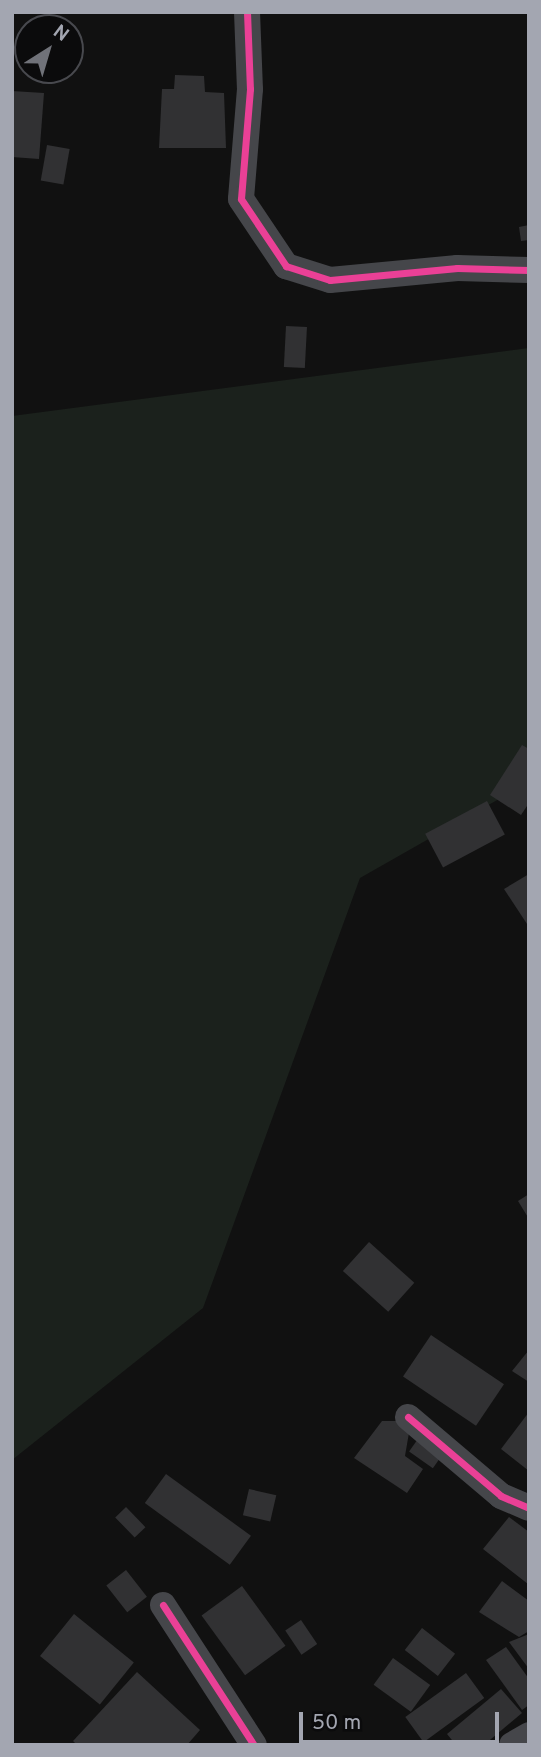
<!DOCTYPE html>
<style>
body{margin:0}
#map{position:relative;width:541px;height:1757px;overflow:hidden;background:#111;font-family:Overpass,sans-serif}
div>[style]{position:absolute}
.green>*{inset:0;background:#1b211c}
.building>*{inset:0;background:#313133;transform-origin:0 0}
.minor>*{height:26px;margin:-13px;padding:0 13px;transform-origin:13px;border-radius:13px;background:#45464a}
.cycleway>*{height:7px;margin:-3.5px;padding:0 3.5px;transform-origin:3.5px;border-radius:3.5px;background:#ea4096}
span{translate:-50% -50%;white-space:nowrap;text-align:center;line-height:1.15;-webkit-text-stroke:7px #0b0b0c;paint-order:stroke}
.frame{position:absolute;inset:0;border:14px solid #a3a6b1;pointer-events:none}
.north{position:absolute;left:14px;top:14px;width:70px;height:70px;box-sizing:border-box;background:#0b0b0c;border:2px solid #48494e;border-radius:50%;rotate:37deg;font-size:19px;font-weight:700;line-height:28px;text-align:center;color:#a3a6b1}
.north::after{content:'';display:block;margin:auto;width:24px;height:32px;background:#707279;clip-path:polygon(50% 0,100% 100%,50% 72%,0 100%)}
.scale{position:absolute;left:299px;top:1712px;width:200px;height:32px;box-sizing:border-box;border:4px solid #a3a6b1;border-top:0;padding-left:9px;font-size:21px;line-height:24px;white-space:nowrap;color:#a3a6b1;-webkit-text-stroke:5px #0b0b0c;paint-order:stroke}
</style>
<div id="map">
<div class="green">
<div style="clip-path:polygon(529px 348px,529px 782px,360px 878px,203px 1308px,12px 1460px,12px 416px)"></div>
</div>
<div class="building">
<div style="clip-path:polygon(175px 75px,204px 76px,205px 92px,224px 93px,226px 148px,159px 148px,162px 89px,174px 89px)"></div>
<div style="clip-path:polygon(12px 91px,44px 93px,39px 159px,12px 157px)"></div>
<div style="left:47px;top:145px;width:23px;height:36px;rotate:10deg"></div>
<div style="clip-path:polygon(529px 225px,529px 240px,521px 241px,519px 227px)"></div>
<div style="left:286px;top:326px;width:21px;height:41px;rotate:3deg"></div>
<div style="clip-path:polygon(522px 745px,529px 749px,529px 803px,521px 815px,490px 795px)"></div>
<div style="left:487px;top:801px;width:38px;height:70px;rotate:62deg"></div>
<div style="clip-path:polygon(529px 874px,529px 922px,527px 924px,504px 889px)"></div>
<div style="clip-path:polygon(529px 1194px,529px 1219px,518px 1201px)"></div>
<div style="left:369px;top:1242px;width:61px;height:39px;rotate:42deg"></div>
<div style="left:431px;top:1335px;width:88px;height:50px;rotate:34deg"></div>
<div style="clip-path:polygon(529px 1350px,529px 1382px,512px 1371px)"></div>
<div style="clip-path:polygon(529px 1412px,529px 1471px,501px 1449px)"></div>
<div style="clip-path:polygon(382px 1421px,411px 1421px,405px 1456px,423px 1469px,407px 1493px,354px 1458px)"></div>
<div style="left:420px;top:1436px;width:29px;height:19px;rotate:35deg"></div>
<div style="left:166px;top:1474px;width:105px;height:36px;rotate:36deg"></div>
<div style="left:249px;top:1489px;width:28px;height:27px;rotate:13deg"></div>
<div style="left:126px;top:1507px;width:28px;height:15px;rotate:46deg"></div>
<div style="clip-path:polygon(509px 1517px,529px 1532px,528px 1584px,483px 1549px)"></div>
<div style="left:126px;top:1570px;width:34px;height:25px;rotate:52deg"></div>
<div style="clip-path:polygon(502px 1581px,529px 1601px,529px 1631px,519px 1637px,479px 1612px)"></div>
<div style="left:242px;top:1586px;width:74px;height:50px;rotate:54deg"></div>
<div style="left:74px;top:1614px;width:77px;height:54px;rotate:39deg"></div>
<div style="left:301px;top:1620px;width:29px;height:19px;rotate:56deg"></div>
<div style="left:422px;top:1628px;width:42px;height:28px;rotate:38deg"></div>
<div style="clip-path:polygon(529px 1634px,529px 1669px,509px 1642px)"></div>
<div style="clip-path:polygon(506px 1647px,529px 1679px,529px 1705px,522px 1710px,486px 1660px)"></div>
<div style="left:393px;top:1658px;width:46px;height:33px;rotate:36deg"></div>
<div style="clip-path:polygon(137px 1672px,200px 1730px,187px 1745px,77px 1745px,73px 1741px)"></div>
<div style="left:466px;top:1673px;width:31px;height:75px;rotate:54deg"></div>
<div style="clip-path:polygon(501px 1689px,522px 1713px,484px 1745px,456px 1745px,447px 1734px)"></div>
</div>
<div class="minor">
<div style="left:247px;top:12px;width:77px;rotate:87.8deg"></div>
<div style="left:250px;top:89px;width:110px;rotate:94.7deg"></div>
<div style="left:241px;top:199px;width:81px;rotate:56.1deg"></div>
<div style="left:286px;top:266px;width:46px;rotate:17.7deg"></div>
<div style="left:330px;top:280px;width:128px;rotate:-5.4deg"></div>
<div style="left:457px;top:268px;width:72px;rotate:1.6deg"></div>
<div style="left:408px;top:1417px;width:122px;rotate:40.3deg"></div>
<div style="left:501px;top:1496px;width:30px;rotate:23deg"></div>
<div style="left:163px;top:1605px;width:167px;rotate:57deg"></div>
<div style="left:512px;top:1745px;width:20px;rotate:-30deg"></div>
</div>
<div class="cycleway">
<div style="left:247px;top:12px;width:77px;rotate:87.8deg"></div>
<div style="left:250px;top:89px;width:110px;rotate:94.7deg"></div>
<div style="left:241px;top:199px;width:81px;rotate:56.1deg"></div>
<div style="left:286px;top:266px;width:46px;rotate:17.7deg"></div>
<div style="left:330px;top:280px;width:128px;rotate:-5.4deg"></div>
<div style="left:457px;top:268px;width:72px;rotate:1.6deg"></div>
<div style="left:408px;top:1417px;width:122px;rotate:40.3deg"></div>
<div style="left:501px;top:1496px;width:30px;rotate:23deg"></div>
<div style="left:163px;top:1605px;width:167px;rotate:57deg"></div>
</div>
<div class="frame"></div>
<div class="north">N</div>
<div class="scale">50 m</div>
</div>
